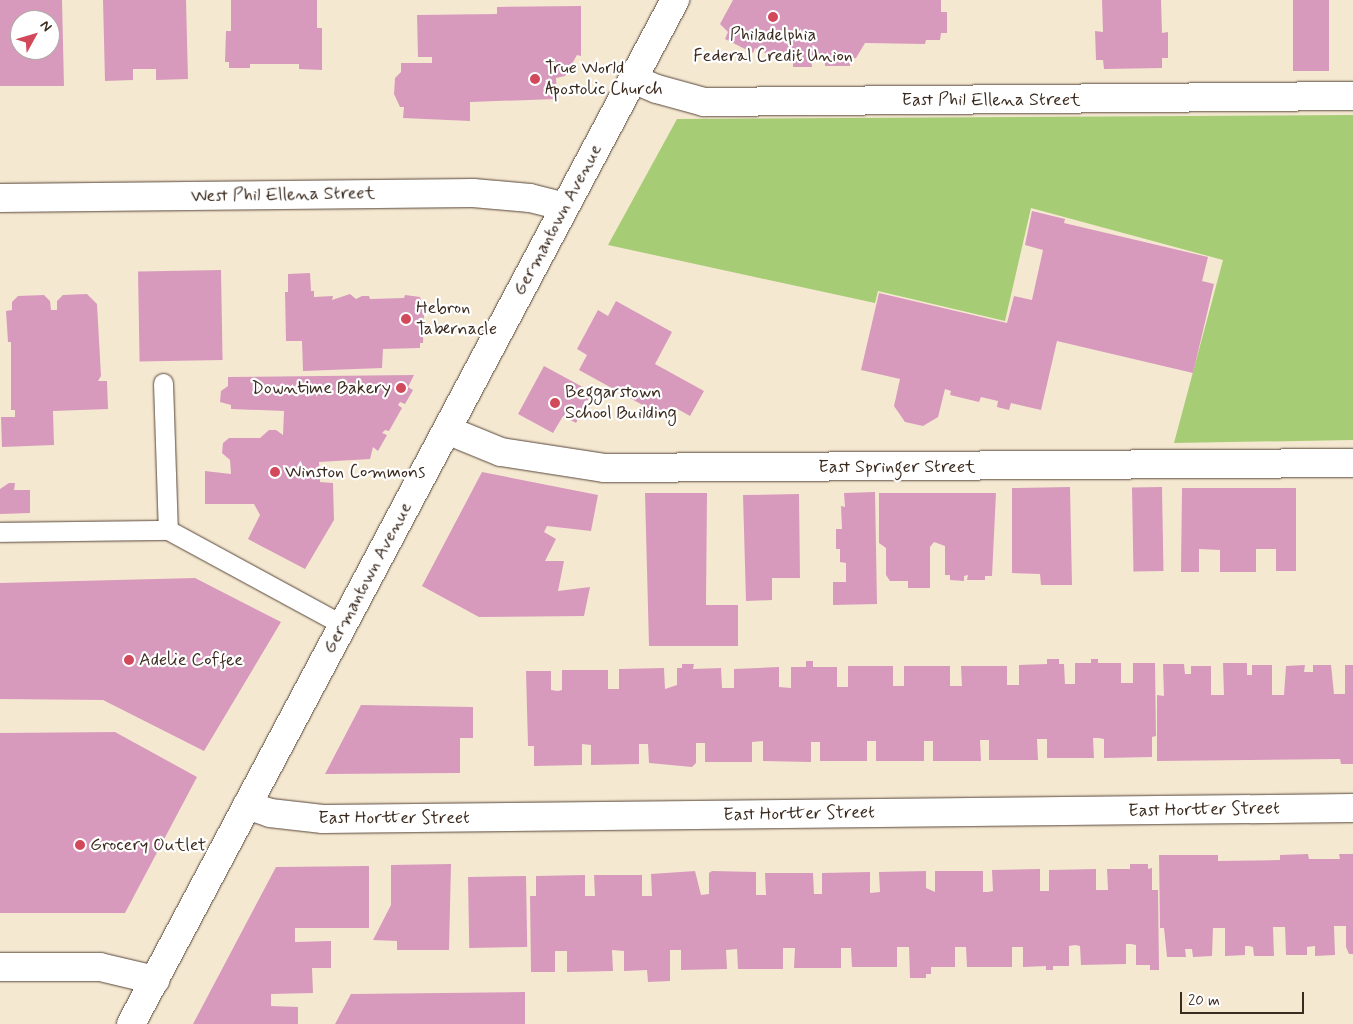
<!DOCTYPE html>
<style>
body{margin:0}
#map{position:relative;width:1353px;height:1024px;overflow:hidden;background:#f5e8d1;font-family:Mynerve,sans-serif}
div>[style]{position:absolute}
.green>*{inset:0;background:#a7cc76}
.building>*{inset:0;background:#d79abd;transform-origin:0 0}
.roads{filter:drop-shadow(0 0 1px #574639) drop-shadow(0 0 1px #574639)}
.lane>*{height:19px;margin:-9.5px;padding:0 9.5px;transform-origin:9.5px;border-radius:9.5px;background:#fff}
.street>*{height:28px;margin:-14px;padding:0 14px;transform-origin:14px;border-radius:14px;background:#fff}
.primary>*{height:28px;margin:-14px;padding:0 14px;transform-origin:14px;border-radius:14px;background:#fff}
.dots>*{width:14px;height:14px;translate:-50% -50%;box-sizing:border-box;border:2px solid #fff;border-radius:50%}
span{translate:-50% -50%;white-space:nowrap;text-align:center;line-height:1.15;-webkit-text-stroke:4.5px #fff;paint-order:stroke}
.poi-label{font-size:18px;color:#3b2a1e}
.left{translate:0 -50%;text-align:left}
.right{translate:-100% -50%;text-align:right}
.street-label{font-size:18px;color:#3b2a1e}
.north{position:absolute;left:10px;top:10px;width:50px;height:50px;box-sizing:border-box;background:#fff;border:1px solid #b1aaa5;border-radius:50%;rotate:51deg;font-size:14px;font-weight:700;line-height:20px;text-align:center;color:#3b2a1e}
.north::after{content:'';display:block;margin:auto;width:18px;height:22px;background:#d1495b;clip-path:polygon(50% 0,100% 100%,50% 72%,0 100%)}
.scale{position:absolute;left:1180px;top:992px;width:124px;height:22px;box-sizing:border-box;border:2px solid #3b2a1e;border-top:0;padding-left:6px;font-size:15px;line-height:18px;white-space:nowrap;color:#3b2a1e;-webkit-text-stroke:4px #fff;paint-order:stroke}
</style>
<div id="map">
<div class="green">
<div style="clip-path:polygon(1353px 115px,1353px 440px,1174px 443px,1223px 260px,1031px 208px,1005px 321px,878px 291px,875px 303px,608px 245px,677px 119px)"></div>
</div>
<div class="building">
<div style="clip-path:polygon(evenodd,0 0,62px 0,64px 86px,0 86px,0 0,20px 20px,50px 20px,50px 50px,20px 50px,20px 20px)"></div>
<div style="clip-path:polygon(103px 0,186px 0,188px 79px,156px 80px,156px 69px,133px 69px,133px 80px,105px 81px)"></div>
<div style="clip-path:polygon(231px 0,317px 0,317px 28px,322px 28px,322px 70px,299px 69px,299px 64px,250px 64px,250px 68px,229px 68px,229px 62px,225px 62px,226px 31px,231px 31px)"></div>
<div style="clip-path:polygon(733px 0,941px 0,941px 12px,947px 12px,947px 33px,941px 33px,940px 40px,926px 40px,925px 44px,865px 43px,856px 58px,850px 59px,850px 66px,825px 66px,825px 60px,811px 59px,812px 67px,793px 67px,793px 59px,778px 59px,755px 48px,753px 53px,725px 39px,728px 32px,720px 24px)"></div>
<div style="clip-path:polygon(1102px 0,1161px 0,1162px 33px,1168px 32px,1168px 58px,1162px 58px,1162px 68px,1104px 69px,1103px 60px,1096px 60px,1095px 31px,1103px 32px)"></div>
<div style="left:1293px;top:0;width:36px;height:71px"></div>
<div style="clip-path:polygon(581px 6px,581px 56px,577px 55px,565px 76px,556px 78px,557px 99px,470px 102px,470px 121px,403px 118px,404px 107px,400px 107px,394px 94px,395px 78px,401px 72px,401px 63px,432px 63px,432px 57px,418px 57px,417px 15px,497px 14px,497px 7px)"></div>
<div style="clip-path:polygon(1032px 211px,1065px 219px,1064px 223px,1208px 257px,1202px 281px,1214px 284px,1193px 373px,1057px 341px,1041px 410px,1011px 403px,1009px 410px,997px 407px,998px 401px,981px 397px,979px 402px,950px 395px,951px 391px,945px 389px,938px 417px,923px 426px,905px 422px,894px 406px,900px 379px,861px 370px,879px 293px,1007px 323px,1014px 296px,1032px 300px,1043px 250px,1025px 245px)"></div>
<div style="left:221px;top:270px;width:90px;height:83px;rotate:89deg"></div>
<div style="clip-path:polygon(310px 273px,311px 291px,314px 291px,314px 297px,333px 296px,332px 300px,350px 294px,356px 299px,362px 296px,369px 296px,370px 299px,404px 298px,405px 295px,420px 297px,424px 312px,423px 343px,420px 343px,420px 348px,383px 349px,382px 368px,303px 371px,302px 341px,286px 341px,285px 292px,288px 292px,288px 274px)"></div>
<div style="clip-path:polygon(87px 294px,97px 304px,101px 376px,98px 381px,107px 381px,108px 409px,53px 411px,54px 445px,2px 447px,1px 417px,15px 417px,15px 410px,11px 410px,11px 342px,8px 342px,6px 311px,12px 310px,12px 302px,18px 296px,44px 295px,50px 301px,51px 310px,57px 310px,57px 301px,63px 295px)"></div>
<div style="clip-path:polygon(616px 301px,672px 332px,655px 364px,704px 391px,690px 416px,674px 407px,668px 419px,579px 370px,587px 355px,577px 349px,598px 310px,608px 316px)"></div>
<div style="clip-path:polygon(544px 366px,592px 392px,576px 423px,563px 416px,553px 433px,518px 414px)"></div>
<div style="clip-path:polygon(414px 375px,408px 387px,413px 390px,405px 404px,400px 402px,398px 405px,402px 408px,389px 431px,385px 430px,382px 433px,387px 435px,378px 451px,373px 447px,370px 459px,319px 462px,320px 482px,333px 483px,334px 520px,305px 569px,248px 539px,260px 515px,254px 504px,205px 504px,205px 471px,231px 474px,230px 460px,222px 453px,223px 443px,229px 438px,260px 438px,269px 430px,276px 430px,283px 435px,284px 411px,231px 409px,231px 405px,220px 402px,221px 391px,228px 386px,228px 377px)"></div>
<div style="clip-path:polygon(482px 472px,598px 495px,591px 531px,547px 526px,544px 532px,556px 539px,545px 561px,564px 561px,558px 591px,590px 587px,584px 616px,479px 617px,422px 586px)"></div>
<div style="clip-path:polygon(9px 483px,15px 483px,14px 490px,30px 490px,30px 513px,0 514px,0 489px)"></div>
<div style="clip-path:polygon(1070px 487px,1072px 585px,1041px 585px,1040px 574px,1012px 573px,1012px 488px)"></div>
<div style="left:1162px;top:487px;width:84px;height:30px;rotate:89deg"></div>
<div style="clip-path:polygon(1182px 488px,1296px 488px,1296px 571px,1276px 571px,1276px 549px,1256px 549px,1256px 572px,1220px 572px,1220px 550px,1199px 549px,1199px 572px,1181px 572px)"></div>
<div style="clip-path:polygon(875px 492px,877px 604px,833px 605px,833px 582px,846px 582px,846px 563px,840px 562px,840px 549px,836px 549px,836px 529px,842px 529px,841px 506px,845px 507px,844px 493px)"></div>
<div style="clip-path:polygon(645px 493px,707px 493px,706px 605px,738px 605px,738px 646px,649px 646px)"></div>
<div style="clip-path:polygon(879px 493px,996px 493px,992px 576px,985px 576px,985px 580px,967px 580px,968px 575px,964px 576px,964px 581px,950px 580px,950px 575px,945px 575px,945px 546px,934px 542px,930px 547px,930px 588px,908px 588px,908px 581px,890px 581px,886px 575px,886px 548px,879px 543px)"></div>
<div style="clip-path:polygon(799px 494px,800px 578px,772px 578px,772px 600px,746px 601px,743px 495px)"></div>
<div style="clip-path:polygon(195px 578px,281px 622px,204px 751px,103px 700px,0 699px,0 583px)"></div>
<div style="clip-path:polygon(1047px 659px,1059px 659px,1059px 664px,1064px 664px,1065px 684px,1075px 684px,1075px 663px,1091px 663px,1091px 659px,1098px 659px,1098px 663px,1121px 663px,1121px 683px,1133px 683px,1133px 663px,1155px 663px,1156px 736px,1152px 737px,1152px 757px,1104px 758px,1104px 739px,1099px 738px,1093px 738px,1094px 758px,1047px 758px,1047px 739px,1037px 739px,1038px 760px,989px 760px,989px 740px,980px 740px,981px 761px,933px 761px,933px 741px,924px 741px,924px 761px,876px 761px,876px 741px,867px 741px,867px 761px,820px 761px,820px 742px,811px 742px,811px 762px,763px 761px,763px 741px,752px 742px,752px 762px,705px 762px,705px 743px,696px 743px,696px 763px,692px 767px,649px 763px,648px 744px,639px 744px,639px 764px,591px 765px,591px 745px,582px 744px,582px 765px,534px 766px,534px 746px,528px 746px,526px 671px,551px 671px,551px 690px,558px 691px,562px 690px,562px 670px,608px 670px,608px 689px,619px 689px,619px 669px,664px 668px,665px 689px,677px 685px,677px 668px,682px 668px,682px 664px,694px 664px,693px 669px,721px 668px,722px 688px,734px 688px,734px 669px,779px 667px,779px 687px,791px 688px,791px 667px,806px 667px,806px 661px,813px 661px,813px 667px,837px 667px,837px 687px,848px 687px,848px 666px,893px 666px,893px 686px,904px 686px,904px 666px,950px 666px,950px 686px,962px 686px,961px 666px,1007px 666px,1007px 685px,1019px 685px,1019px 665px,1047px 664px)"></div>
<div style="clip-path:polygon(1223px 663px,1247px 663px,1247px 675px,1252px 675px,1252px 665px,1272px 665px,1272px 695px,1284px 695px,1286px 666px,1305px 665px,1304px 672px,1313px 672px,1313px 665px,1331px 665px,1334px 694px,1345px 694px,1345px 665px,1353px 665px,1353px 764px,1341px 764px,1340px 759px,1157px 761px,1157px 695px,1164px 696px,1163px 664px,1184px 664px,1185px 674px,1191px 674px,1191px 666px,1211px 666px,1211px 695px,1224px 695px)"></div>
<div style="clip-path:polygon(361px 705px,473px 707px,473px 738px,460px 738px,460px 773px,325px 774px)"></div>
<div style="clip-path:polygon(115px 732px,197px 777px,125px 913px,0 913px,0 733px)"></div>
<div style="clip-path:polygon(1308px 854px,1309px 859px,1340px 859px,1339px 854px,1353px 854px,1353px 954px,1349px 954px,1346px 947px,1346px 926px,1334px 926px,1335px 955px,1315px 956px,1315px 946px,1307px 947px,1307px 955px,1286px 955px,1285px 927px,1273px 927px,1274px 956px,1254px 956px,1253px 947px,1249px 946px,1245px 946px,1245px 955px,1225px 956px,1225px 928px,1213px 928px,1212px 956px,1193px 957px,1192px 949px,1185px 949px,1186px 957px,1167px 957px,1164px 928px,1160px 928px,1159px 855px,1218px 855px,1218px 861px,1280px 860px,1280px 855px)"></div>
<div style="clip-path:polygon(451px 864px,449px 950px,397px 950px,397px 941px,373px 940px,391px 905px,391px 865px)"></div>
<div style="clip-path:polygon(1130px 864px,1148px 864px,1148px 869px,1152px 868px,1152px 890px,1158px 890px,1159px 970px,1150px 970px,1150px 965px,1136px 965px,1136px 945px,1131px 944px,1126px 944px,1126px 964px,1081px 965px,1080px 946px,1075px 945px,1069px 946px,1069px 966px,1053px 966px,1053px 970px,1046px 970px,1046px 966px,1023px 967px,1023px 947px,1012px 947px,1012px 967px,967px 967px,966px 947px,955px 947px,955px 967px,931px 967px,931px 974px,926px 974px,926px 978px,910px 978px,909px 947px,897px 947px,897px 967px,852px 967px,851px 948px,841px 948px,841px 968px,794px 968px,795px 948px,783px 948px,783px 969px,738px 969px,737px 949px,726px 950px,727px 969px,681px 970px,681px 950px,670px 950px,670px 981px,648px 982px,647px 970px,624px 971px,624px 951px,612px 950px,613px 971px,567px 972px,567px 951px,555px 951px,555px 972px,531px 972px,530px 896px,536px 896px,536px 876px,585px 875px,585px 896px,595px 896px,594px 875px,642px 875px,642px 896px,652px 896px,651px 874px,695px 871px,701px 895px,709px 894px,709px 873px,712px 871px,756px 872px,756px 895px,766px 895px,765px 873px,813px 873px,814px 894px,822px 894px,822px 873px,870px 872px,870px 893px,880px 892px,879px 872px,926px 871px,926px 888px,935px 892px,935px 871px,983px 871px,983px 892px,988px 892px,993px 891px,992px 870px,1040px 869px,1040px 891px,1049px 891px,1049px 870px,1096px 869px,1096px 890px,1108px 890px,1107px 869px,1130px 869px)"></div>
<div style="clip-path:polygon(369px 866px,369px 928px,295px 928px,295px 942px,331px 941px,331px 968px,312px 968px,313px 993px,271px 994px,271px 1006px,298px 1007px,298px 1024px,193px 1024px,276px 867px)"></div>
<div style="left:526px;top:876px;width:71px;height:58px;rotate:89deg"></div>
<div style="clip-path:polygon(525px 992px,525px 1024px,335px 1024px,351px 994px)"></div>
</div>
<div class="roads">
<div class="lane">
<div style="left:163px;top:383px;width:147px;rotate:88.1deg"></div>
<div style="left:168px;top:530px;width:199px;rotate:28.5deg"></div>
<div style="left:0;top:532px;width:168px;rotate:-0.7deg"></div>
</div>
<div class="street">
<div style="left:633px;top:79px;width:26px;rotate:23deg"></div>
<div style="left:657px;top:89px;width:49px;rotate:15.5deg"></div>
<div style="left:704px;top:102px;width:649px;rotate:-0.53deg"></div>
<div style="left:0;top:198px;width:473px;rotate:-0.6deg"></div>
<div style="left:473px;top:193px;width:57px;rotate:5deg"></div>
<div style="left:530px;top:198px;width:36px;rotate:14deg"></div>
<div style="left:447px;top:430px;width:58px;rotate:22.2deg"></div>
<div style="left:501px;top:452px;width:104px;rotate:8.8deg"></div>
<div style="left:604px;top:468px;width:749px;rotate:-0.38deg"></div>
<div style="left:247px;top:805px;width:24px;rotate:19deg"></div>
<div style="left:270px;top:813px;width:53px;rotate:6.5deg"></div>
<div style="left:323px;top:819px;width:1030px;rotate:-0.61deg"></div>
<div style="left:0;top:967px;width:100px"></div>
<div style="left:100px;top:967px;width:57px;rotate:13.3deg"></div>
</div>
<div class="primary">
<div style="left:131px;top:1024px;width:1160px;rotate:-62.02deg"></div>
</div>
</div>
<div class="dots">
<div style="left:773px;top:17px;background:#d1495b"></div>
<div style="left:535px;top:79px;background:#d1495b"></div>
<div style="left:406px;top:319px;background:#d1495b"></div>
<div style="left:401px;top:388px;background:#d1495b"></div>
<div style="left:555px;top:403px;background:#d1495b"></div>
<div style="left:275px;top:472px;background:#d1495b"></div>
<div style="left:129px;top:660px;background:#d1495b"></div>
<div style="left:80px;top:845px;background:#d1495b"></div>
</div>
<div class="poi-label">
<span style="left:773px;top:46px">Philadelphia<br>Federal Credit Union</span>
<span class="left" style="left:545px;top:79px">True World<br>Apostolic Church</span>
<span class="left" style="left:416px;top:319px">Hebron<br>Tabernacle</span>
<span class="right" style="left:391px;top:388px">Downtime Bakery</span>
<span class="left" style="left:565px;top:403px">Beggarstown<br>School Building</span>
<span class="left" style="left:285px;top:472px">Winston Commons</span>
<span class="left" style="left:139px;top:660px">Adelie Coffee</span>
<span class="left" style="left:90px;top:845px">Grocery Outlet</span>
</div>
<div class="street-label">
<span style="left:991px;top:100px">East Phil Ellena Street</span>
<span style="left:283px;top:195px;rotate:-1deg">West Phil Ellena Street</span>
<span style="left:558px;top:220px;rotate:-62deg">Germantown Avenue</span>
<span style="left:897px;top:467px">East Springer Street</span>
<span style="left:368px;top:578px;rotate:-62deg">Germantown Avenue</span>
<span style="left:1204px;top:810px;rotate:-1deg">East Hortter Street</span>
<span style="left:799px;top:814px;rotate:-1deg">East Hortter Street</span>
<span style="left:394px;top:818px">East Hortter Street</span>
</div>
<div class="north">N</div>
<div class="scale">20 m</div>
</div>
